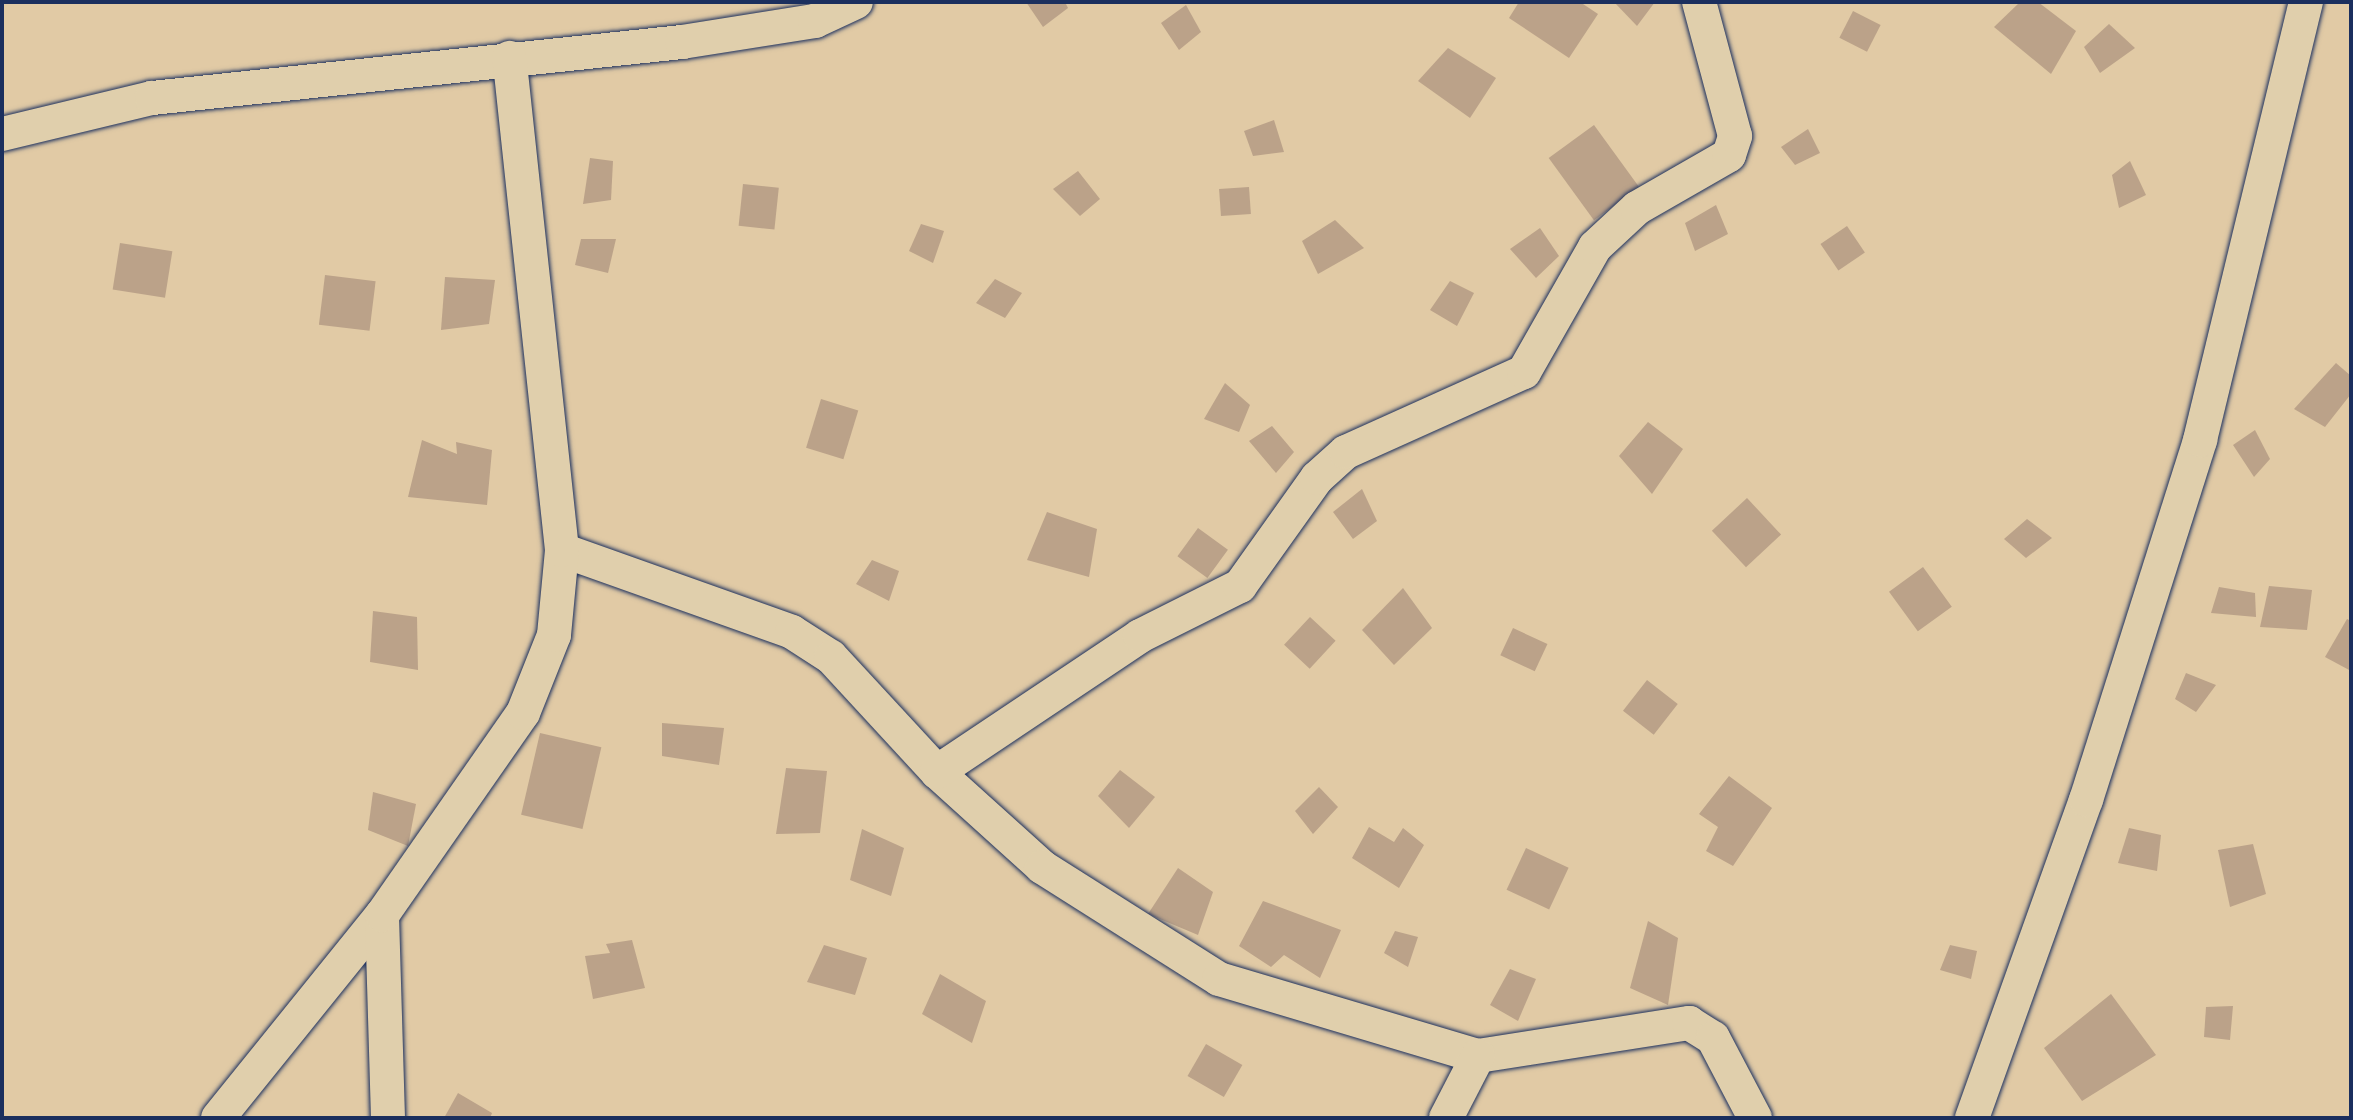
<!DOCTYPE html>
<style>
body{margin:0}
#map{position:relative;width:2353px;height:1120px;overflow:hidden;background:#e1caa5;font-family:Delius,sans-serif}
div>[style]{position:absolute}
.building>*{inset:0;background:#bba289;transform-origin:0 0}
.roads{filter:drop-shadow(0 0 2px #1b2f5e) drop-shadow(0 0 2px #1b2f5e)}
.minor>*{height:34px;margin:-17px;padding:0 17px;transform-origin:17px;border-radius:17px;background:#e0cfac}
span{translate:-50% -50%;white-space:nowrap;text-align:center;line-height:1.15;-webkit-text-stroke:6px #e0cfac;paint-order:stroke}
.frame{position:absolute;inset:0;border:4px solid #1b2f5e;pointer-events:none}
</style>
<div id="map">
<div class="building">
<div style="clip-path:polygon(1026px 2px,1065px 2px,1068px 8px,1043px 27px)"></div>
<div style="clip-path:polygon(1519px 2px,1580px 2px,1598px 14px,1569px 58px,1509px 18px)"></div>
<div style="clip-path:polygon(1614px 2px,1655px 2px,1637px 26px)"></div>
<div style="clip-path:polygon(2020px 2px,2038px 2px,2076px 31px,2051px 74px,1994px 27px)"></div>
<div style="clip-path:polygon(1186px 5px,1201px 32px,1179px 50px,1161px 23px)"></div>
<div style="left:1853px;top:11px;width:31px;height:30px;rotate:27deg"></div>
<div style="clip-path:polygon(2109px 24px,2135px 48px,2100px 73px,2084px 47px)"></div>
<div style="clip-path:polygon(1448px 48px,1496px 78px,1470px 118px,1418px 81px)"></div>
<div style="clip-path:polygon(1274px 120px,1284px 152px,1253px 156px,1244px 131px)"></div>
<div style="left:1594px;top:125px;width:77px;height:56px;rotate:54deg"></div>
<div style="clip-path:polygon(1808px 129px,1820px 153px,1795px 165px,1781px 147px)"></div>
<div style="clip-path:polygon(590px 158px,613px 161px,611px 200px,583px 204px)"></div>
<div style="clip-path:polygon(2130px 161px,2146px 195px,2119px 208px,2112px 175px)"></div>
<div style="clip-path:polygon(1078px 171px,1100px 199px,1080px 216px,1053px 189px)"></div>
<div style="left:743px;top:184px;width:36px;height:42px;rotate:6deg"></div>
<div style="left:1249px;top:187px;width:27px;height:30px;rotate:86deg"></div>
<div style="clip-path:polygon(1716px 205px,1728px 234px,1695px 251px,1685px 223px)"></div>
<div style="clip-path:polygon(1335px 220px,1364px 248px,1318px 274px,1302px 241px)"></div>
<div style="clip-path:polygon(921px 224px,944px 231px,933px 263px,909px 251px)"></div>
<div style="left:1847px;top:226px;width:32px;height:32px;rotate:56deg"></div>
<div style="clip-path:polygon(1540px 228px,1559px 256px,1536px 278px,1510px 249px)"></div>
<div style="clip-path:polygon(581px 239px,616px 239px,608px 273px,575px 265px)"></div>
<div style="left:120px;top:243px;width:53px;height:47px;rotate:9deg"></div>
<div style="left:325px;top:275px;width:51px;height:50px;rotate:7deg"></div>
<div style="clip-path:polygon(445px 277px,495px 280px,489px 324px,441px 330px)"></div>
<div style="clip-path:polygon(995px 279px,1022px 293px,1005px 318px,976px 303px)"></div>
<div style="clip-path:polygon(1450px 281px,1474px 293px,1457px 326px,1430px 310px)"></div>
<div style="clip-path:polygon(2336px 363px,2351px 376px,2351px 394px,2325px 427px,2294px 409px)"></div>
<div style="clip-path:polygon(1225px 383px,1250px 405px,1239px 432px,1204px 419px)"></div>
<div style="left:821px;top:399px;width:39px;height:51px;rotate:17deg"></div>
<div style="clip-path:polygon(1648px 422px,1683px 449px,1652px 494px,1619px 456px)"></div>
<div style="clip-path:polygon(1272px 426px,1294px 452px,1276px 473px,1249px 441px)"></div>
<div style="clip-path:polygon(2255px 430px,2270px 459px,2254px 477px,2233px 445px)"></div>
<div style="clip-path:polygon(422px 440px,457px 454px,456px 442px,492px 450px,487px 505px,408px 497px)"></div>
<div style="clip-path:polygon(1362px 489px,1377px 521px,1353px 539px,1333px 512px)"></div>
<div style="left:1747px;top:498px;width:50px;height:48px;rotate:47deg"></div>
<div style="clip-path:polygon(1047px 512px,1097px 529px,1089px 577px,1027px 560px)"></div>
<div style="clip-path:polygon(2027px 519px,2052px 538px,2026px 558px,2004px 539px)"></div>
<div style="left:1198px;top:528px;width:37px;height:35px;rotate:36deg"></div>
<div style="clip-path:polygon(872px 560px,899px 571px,889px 601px,856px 584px)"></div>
<div style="left:1923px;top:567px;width:49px;height:42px;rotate:54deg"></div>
<div style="clip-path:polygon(2269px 586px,2312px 590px,2307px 630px,2260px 627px)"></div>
<div style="clip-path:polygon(2219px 587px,2255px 593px,2256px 617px,2211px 613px)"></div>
<div style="clip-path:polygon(1403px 588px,1432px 628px,1394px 665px,1362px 630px)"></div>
<div style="clip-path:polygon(373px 611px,417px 617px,418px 670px,370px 662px)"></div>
<div style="left:1310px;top:617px;width:35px;height:38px;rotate:43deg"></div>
<div style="clip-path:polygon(2347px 619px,2351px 621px,2351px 671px,2325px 657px)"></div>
<div style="left:1513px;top:628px;width:38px;height:30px;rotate:25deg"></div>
<div style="clip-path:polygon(2186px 673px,2216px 685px,2196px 712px,2175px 699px)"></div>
<div style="left:1647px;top:680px;width:39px;height:39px;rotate:38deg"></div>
<div style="clip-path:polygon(662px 723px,724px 728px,719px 765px,662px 756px)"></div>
<div style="left:540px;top:733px;width:63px;height:84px;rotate:13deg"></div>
<div style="clip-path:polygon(786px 768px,827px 771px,820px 833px,776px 834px)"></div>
<div style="clip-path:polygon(1120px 770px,1155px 797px,1129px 828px,1098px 796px)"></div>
<div style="clip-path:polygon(1729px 776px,1772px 808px,1733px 866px,1706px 851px,1718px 827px,1699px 814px)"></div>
<div style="clip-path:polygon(1319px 787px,1338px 807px,1313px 834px,1295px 811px)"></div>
<div style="clip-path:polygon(373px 792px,416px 804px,408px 846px,368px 830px)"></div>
<div style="clip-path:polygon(1369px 827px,1394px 842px,1403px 828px,1424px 845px,1399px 888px,1352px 858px)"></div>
<div style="clip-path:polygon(2129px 828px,2161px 835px,2157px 871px,2118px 863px)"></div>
<div style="clip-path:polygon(862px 829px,904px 848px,891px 896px,850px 880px)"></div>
<div style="clip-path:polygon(2253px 844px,2266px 894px,2230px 907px,2218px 850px)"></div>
<div style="left:1526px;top:848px;width:47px;height:46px;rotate:25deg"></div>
<div style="clip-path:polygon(1178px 868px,1213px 892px,1198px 935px,1148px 914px)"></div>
<div style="clip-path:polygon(1263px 901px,1341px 930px,1320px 978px,1284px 955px,1271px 967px,1239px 946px)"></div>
<div style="clip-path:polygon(1648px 921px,1678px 938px,1668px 1005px,1630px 988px)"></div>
<div style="clip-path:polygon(1395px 931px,1418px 937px,1408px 967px,1384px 953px)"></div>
<div style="clip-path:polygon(632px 940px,645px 988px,593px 999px,585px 956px,610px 953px,606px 944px)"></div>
<div style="clip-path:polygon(824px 945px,867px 958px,855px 995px,807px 982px)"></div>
<div style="clip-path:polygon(1950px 945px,1977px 951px,1971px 979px,1940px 970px)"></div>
<div style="clip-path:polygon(1510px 969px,1536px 979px,1518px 1021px,1490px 1005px)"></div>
<div style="clip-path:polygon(940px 974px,986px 1001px,972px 1043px,922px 1014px)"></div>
<div style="clip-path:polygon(2111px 994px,2156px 1055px,2082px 1101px,2044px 1048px)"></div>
<div style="clip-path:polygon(2233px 1006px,2230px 1040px,2204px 1037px,2206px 1007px)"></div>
<div style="left:1206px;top:1044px;width:42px;height:37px;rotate:30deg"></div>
<div style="clip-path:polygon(458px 1093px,492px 1113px,490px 1118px,444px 1118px)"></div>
</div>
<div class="roads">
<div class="minor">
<div style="left:2px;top:134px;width:154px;rotate:-13.5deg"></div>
<div style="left:152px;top:98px;width:533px;rotate:-6.03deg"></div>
<div style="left:682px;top:42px;width:135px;rotate:-9deg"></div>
<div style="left:815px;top:21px;width:45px;rotate:-24.9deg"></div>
<div style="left:562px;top:550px;width:244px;rotate:19.6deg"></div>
<div style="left:792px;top:632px;width:46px;rotate:32.7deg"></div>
<div style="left:831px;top:657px;width:156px;rotate:47.3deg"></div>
<div style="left:937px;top:772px;width:142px;rotate:42.1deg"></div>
<div style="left:1042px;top:867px;width:209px;rotate:32.3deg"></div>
<div style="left:1219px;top:979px;width:270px;rotate:16.6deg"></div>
<div style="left:1478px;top:1056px;width:214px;rotate:-8.9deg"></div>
<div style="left:1689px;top:1023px;width:28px;rotate:32deg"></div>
<div style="left:1713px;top:1038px;width:90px;rotate:62.3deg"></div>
<div style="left:937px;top:772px;width:244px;rotate:-33.8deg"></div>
<div style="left:1140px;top:636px;width:112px;rotate:-26.6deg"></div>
<div style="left:1240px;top:586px;width:133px;rotate:-54.5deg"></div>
<div style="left:1317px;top:478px;width:39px;rotate:-42deg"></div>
<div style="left:1346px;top:452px;width:195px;rotate:-24.2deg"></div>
<div style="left:1524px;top:372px;width:144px;rotate:-60.4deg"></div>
<div style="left:1595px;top:247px;width:57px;rotate:-42.9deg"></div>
<div style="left:1637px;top:208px;width:106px;rotate:-29.9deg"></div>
<div style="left:1729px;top:155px;width:20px;rotate:-72deg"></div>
<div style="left:1735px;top:136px;width:139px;rotate:-105deg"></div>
<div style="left:218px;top:1118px;width:261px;rotate:-51.1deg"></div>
<div style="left:388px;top:1118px;width:203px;rotate:-91.7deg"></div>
<div style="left:382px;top:915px;width:246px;rotate:-55.1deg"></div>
<div style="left:523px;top:713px;width:84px;rotate:-68.3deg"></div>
<div style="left:554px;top:635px;width:85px;rotate:-84.6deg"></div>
<div style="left:562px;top:550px;width:495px;rotate:-96.1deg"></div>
<div style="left:1446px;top:1118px;width:70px;rotate:-62.7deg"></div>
<div style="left:1972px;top:1118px;width:338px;rotate:-70.3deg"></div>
<div style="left:2086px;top:800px;width:378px;rotate:-72.4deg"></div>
<div style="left:2200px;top:440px;width:451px;rotate:-76.4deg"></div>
</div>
</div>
<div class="frame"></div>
</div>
